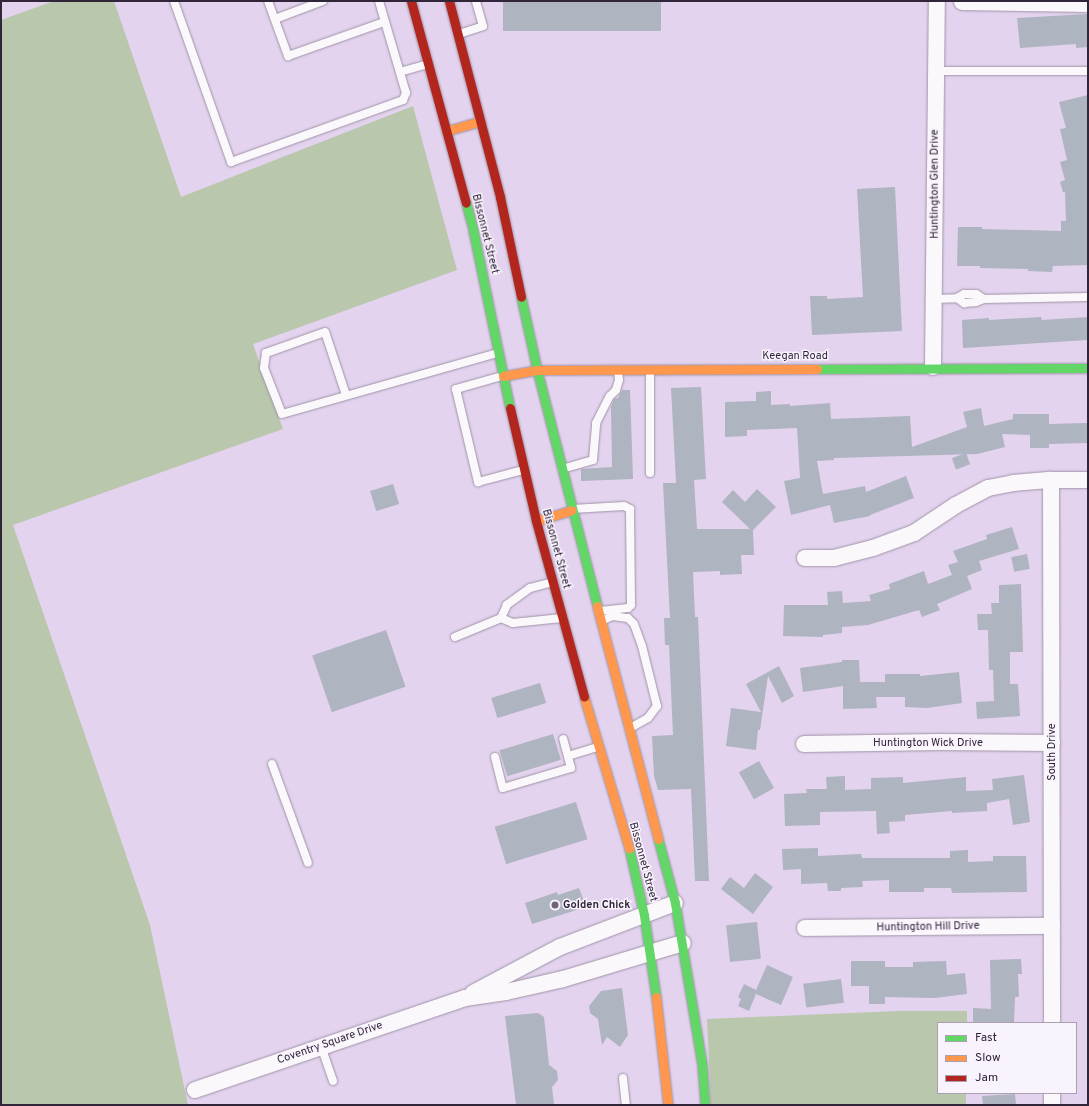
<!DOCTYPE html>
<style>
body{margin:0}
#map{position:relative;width:1089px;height:1106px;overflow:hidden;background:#e3d3ee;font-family:Overpass,sans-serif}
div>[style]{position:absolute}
.green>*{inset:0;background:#b9c7ad}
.building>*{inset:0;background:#aeb4c0;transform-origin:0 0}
.roads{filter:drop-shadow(0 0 1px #9f93a7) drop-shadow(0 0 1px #9f93a7)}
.lane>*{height:8px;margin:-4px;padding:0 4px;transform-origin:4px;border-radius:4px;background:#fbf8fc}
.street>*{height:16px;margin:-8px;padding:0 8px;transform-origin:8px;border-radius:8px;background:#fbf8fc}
.fast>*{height:9px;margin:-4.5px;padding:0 4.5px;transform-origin:4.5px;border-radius:4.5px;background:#63d668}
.slow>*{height:9px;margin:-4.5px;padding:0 4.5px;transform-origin:4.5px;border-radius:4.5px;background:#ff974d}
.jam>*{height:9px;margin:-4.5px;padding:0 4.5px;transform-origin:4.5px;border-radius:4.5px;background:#b3261e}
.dots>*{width:11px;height:11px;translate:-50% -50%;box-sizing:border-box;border:2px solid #f9f3fd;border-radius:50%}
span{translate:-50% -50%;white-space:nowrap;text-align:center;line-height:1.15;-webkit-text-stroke:3px #f9f3fd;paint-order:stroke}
.street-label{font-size:11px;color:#312639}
.poi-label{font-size:11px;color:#312639;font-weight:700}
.left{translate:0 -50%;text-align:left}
.frame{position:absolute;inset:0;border:2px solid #312639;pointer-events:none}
.legend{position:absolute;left:937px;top:1022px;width:140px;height:72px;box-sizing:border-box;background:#f9f3fd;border:1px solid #a9a1af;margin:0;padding:5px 7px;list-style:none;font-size:12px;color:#312639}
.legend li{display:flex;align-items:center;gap:8px;height:20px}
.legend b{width:20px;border:1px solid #a9a1af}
</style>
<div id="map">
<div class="green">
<div style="clip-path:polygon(54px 1px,114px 1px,181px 197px,413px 106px,457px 270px,253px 344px,283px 429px,13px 525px,150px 925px,188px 1105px,1px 1105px,1px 20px)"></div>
<div style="clip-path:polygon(897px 1011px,967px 1011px,967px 1023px,938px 1023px,938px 1093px,966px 1093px,966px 1105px,711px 1105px,707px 1019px)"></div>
</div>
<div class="building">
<div style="left:503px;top:1px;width:158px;height:30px"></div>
<div style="clip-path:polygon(1088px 14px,1088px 47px,1076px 48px,1076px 44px,1020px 48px,1017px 18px)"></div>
<div style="clip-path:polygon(1088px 95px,1088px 265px,1053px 266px,1052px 272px,1028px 271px,1028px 269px,980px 268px,980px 266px,957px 266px,958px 227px,982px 227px,982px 229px,1061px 231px,1061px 221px,1066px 221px,1065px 192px,1063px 192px,1060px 182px,1065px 180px,1060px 162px,1067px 160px,1060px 129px,1066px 128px,1059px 102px)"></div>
<div style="clip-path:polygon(895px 187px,902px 331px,812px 335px,810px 296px,827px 296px,827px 299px,863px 297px,857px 189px)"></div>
<div style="clip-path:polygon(1041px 317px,1042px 320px,1088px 317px,1088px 340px,963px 348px,962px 320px,989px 318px,989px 320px)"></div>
<div style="clip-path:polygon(701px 387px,706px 479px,694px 480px,697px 529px,750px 529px,722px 502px,733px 490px,745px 502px,757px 489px,776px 507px,753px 530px,754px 555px,741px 555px,742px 574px,720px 575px,720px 571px,693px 572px,695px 617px,698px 617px,709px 881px,695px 881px,691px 789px,658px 790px,654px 776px,652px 736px,673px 735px,669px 645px,665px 645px,664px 618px,670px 618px,663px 483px,676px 483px,671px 388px)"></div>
<div style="clip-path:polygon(622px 390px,630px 390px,633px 479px,581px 481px,581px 469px,612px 467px,611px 407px,614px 399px,618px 398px)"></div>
<div style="clip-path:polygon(771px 391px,771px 405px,790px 404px,790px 406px,830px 403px,831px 419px,910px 416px,912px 447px,967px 427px,963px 412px,981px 408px,984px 426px,1013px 419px,1013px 414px,1049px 414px,1049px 424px,1087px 423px,1088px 443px,1049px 444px,1049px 448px,1030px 448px,1030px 435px,1002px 434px,1005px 447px,977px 454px,834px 458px,834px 460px,817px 461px,823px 494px,865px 486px,866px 492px,906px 476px,914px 498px,870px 515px,870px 516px,834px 523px,830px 505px,791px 515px,784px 481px,800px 478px,797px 428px,747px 430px,747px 436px,725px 437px,725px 402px,756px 401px,756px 392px)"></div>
<div style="left:966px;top:453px;width:12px;height:15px;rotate:70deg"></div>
<div style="left:393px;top:484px;width:21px;height:24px;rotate:73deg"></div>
<div style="clip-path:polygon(1012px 527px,1019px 549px,979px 561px,982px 570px,967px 576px,972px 589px,937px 604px,940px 610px,922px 617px,919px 610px,868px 625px,842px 627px,842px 633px,823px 635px,823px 637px,783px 636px,784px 605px,828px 605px,827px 592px,842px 591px,843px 603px,871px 601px,869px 595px,890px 589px,889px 584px,924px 571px,928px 584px,952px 575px,948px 565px,958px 562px,953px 551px,987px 539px,986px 535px)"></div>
<div style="left:1027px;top:554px;width:15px;height:16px;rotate:79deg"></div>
<div style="clip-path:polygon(1021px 584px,1023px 652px,1010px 652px,1010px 684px,1018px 684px,1020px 716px,977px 719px,976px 702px,994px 701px,993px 670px,989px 670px,988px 630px,978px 630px,977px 614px,992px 614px,991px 603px,999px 603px,999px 585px)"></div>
<div style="left:386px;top:630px;width:60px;height:78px;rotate:71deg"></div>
<div style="clip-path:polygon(842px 660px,859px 660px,860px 682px,885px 682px,885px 674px,920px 674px,920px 676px,959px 672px,962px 703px,927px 708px,905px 707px,905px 697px,876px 697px,877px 708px,843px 709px,843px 686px,803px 692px,800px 668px,842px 662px)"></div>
<div style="clip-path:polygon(779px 666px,794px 696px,782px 703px,768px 676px,760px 730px,758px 730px,756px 750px,726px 746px,731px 708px,761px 712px,746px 684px)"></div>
<div style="left:540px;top:683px;width:21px;height:51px;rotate:73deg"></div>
<div style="left:553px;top:734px;width:27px;height:56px;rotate:73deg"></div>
<div style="left:759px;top:761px;width:31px;height:23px;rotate:61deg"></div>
<div style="clip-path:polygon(1024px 775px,1030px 822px,1013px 825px,1009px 799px,987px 803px,987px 811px,952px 813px,952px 811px,905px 815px,905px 821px,889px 822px,890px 833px,877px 834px,876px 811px,820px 812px,820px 825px,785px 826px,784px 794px,807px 793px,806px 789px,827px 789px,826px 777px,845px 776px,845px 790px,871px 789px,871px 778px,903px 777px,903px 783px,966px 777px,966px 791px,993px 790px,992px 779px)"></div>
<div style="left:576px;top:802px;width:39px;height:85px;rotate:73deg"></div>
<div style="clip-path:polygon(818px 848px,818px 856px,861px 854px,862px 858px,950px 858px,950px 851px,968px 850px,968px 862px,993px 861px,993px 856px,1026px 856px,1027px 892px,952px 893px,951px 888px,924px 888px,924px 892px,889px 892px,889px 880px,862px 881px,863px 887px,841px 888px,841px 891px,828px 891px,827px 883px,801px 884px,801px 869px,783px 870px,782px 849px)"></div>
<div style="clip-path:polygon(755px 873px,773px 887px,753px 914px,721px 889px,730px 877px,744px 888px)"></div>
<div style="clip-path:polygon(579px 888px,586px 907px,532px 924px,525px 903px,557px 892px,558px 895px)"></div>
<div style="left:757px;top:922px;width:37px;height:31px;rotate:84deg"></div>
<div style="clip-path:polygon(1021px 959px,1022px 974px,1018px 974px,1019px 997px,1015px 997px,1014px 1023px,973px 1023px,973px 1008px,991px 1009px,990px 960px)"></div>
<div style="clip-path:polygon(851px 961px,885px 961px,885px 967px,913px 967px,913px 962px,946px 961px,947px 975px,965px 973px,967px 994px,934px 998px,885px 997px,885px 1004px,869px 1004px,869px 986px,851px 986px)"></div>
<div style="clip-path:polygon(767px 965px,793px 977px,781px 1005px,756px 994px,749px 1011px,738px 1006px,741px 999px,738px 997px,744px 984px,756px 990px)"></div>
<div style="left:841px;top:979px;width:24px;height:38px;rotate:83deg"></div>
<div style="clip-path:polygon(622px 988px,628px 1035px,620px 1047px,607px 1037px,602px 1045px,598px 1019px,590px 1013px,589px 1006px,601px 991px)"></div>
<div style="clip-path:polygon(538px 1013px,544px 1017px,549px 1065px,557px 1071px,558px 1080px,552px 1087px,554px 1105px,516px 1105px,505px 1016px)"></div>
<div style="clip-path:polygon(1015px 1094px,1016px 1105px,983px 1105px,982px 1096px)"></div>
</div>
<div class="roads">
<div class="lane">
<div style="left:174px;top:1px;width:171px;rotate:70.5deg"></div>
<div style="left:231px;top:162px;width:183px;rotate:-19.8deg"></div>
<div style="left:403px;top:100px;width:8px;rotate:-67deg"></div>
<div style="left:406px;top:93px;width:96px;rotate:-106.4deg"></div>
<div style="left:268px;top:1px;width:59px;rotate:70deg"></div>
<div style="left:288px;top:56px;width:102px;rotate:-19.5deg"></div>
<div style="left:275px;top:19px;width:51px;rotate:-20.6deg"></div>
<div style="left:459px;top:34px;width:25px;rotate:-18deg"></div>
<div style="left:483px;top:26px;width:26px;rotate:-106deg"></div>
<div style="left:935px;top:71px;width:153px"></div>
<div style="left:400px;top:72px;width:29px;rotate:-16deg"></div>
<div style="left:957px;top:298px;width:9px;rotate:36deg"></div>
<div style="left:964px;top:303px;width:12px;rotate:-5deg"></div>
<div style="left:976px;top:302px;width:9px;rotate:-21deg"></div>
<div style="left:984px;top:299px;width:104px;rotate:-1.1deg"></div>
<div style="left:934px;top:299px;width:23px;rotate:-2deg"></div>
<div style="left:957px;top:298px;width:8px;rotate:-30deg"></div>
<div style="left:964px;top:294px;width:12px"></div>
<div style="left:976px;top:294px;width:9px;rotate:32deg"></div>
<div style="left:502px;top:376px;width:48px;rotate:164.2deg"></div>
<div style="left:456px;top:389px;width:96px;rotate:76.7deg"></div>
<div style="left:478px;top:482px;width:47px;rotate:-14.9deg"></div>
<div style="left:346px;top:395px;width:66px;rotate:-108.4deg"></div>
<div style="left:325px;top:332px;width:63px;rotate:160.4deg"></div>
<div style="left:266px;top:353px;width:15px;rotate:98deg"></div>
<div style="left:264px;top:368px;width:49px;rotate:68.6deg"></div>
<div style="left:282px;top:414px;width:224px;rotate:-15.8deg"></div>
<div style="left:562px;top:469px;width:32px;rotate:-16deg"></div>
<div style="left:593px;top:460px;width:37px;rotate:-85deg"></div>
<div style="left:596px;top:423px;width:30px;rotate:-63deg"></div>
<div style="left:610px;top:396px;width:8px;rotate:-45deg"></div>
<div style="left:616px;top:390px;width:10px;rotate:-73deg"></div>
<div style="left:619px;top:380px;width:9px;rotate:-96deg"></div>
<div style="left:650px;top:473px;width:103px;rotate:-90deg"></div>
<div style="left:572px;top:509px;width:52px;rotate:-3.3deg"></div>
<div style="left:624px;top:506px;width:7px;rotate:27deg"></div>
<div style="left:630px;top:509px;width:96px;rotate:89.4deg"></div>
<div style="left:631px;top:605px;width:4px;rotate:135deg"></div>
<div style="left:628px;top:608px;width:30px;rotate:174deg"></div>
<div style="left:553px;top:582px;width:24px;rotate:165deg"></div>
<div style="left:530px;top:588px;width:29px;rotate:144deg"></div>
<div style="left:507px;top:605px;width:14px;rotate:115deg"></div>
<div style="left:501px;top:618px;width:13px;rotate:23deg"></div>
<div style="left:513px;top:623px;width:49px;rotate:-5.8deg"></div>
<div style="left:601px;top:621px;width:13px;rotate:-23deg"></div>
<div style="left:613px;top:616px;width:15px;rotate:8deg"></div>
<div style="left:628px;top:618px;width:8px;rotate:45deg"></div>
<div style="left:634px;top:624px;width:23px;rotate:70deg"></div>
<div style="left:642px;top:646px;width:62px;rotate:76deg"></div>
<div style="left:657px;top:706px;width:15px;rotate:127deg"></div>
<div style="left:648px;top:718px;width:21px;rotate:151deg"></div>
<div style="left:455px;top:637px;width:50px;rotate:-22.4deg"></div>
<div style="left:568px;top:756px;width:30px;rotate:-17deg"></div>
<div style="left:495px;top:757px;width:32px;rotate:76deg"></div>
<div style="left:503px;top:788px;width:71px;rotate:-16.4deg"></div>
<div style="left:571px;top:768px;width:30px;rotate:-105deg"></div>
<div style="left:272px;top:764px;width:105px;rotate:70deg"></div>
<div style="left:321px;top:1046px;width:37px;rotate:71deg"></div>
<div style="left:623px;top:1078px;width:27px;rotate:84deg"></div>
</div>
<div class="street">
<div style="left:962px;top:2px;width:126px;rotate:0.9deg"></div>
<div style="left:933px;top:367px;width:366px;rotate:-89.4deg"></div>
<div style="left:1051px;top:480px;width:543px;rotate:89.89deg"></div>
<div style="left:805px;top:558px;width:29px"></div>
<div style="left:834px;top:558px;width:40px;rotate:-14.4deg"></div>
<div style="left:873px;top:548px;width:44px;rotate:-20.1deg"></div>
<div style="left:914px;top:533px;width:50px;rotate:-33.7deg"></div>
<div style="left:956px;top:505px;width:36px;rotate:-28deg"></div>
<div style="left:988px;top:488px;width:25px;rotate:-11deg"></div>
<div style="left:1013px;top:483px;width:38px;rotate:-5deg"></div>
<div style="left:1051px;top:480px;width:37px"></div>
<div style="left:804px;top:744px;width:135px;rotate:-0.8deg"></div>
<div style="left:939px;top:742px;width:113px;rotate:0.5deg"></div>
<div style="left:805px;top:928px;width:247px;rotate:-0.5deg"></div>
<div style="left:473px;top:993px;width:98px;rotate:-27.9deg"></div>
<div style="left:560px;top:947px;width:123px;rotate:-20.9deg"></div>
<div style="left:195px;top:1090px;width:285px;rotate:-18.8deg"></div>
<div style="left:465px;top:998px;width:41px;rotate:-8.3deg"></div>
<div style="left:506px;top:992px;width:58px;rotate:-12.8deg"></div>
<div style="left:563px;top:979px;width:125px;rotate:-16.7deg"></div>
<div style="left:1052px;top:1093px;width:12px;rotate:90deg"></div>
</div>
<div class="fast">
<div style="left:466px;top:203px;width:28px;rotate:75deg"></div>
<div style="left:473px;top:230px;width:182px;rotate:78.3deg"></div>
<div style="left:521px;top:297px;width:75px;rotate:77.6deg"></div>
<div style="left:537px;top:370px;width:244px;rotate:75.7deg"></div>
<div style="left:817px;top:369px;width:271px;rotate:-0.2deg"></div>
<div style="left:658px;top:839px;width:66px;rotate:75.1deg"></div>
<div style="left:675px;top:903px;width:163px;rotate:80.5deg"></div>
<div style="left:702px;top:1064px;width:41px;rotate:85.8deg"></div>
<div style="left:629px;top:848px;width:69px;rotate:77.4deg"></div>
<div style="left:644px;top:915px;width:83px;rotate:81.7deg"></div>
</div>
<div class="slow">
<div style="left:446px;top:131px;width:36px;rotate:-16deg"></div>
<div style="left:503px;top:376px;width:35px;rotate:-10deg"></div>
<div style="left:537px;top:370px;width:280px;rotate:-0.2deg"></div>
<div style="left:536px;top:521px;width:37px;rotate:-17deg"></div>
<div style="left:597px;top:606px;width:241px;rotate:75.3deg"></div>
<div style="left:584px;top:697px;width:158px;rotate:73.4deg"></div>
<div style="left:656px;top:997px;width:109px;rotate:83.7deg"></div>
</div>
<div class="jam">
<div style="left:411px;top:1px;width:209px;rotate:74.8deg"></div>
<div style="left:449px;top:1px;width:203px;rotate:75.4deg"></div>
<div style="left:500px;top:197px;width:102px;rotate:78.1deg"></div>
<div style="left:510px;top:408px;width:116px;rotate:77deg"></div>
<div style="left:536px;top:521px;width:182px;rotate:74.7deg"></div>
</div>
</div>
<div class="dots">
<div style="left:555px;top:905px;background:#6f6378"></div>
</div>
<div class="street-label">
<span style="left:935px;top:184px;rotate:-90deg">Huntington Glen Drive</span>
<span style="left:485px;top:234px;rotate:76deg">Bissonnet Street</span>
<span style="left:795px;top:356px">Keegan Road</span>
<span style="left:556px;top:549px;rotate:75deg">Bissonnet Street</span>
<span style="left:928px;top:743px">Huntington Wick Drive</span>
<span style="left:1052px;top:752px;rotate:-90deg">South Drive</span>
<span style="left:643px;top:862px;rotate:75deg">Bissonnet Street</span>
<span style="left:928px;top:927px;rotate:-1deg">Huntington Hill Drive</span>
<span style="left:330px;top:1043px;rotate:-19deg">Coventry Square Drive</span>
</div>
<div class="poi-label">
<span class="left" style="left:563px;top:905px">Golden Chick</span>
</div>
<div class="frame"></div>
<ul class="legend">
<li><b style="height:5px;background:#63d668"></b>Fast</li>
<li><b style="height:5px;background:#ff974d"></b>Slow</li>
<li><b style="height:5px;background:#b3261e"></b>Jam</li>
</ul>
</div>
